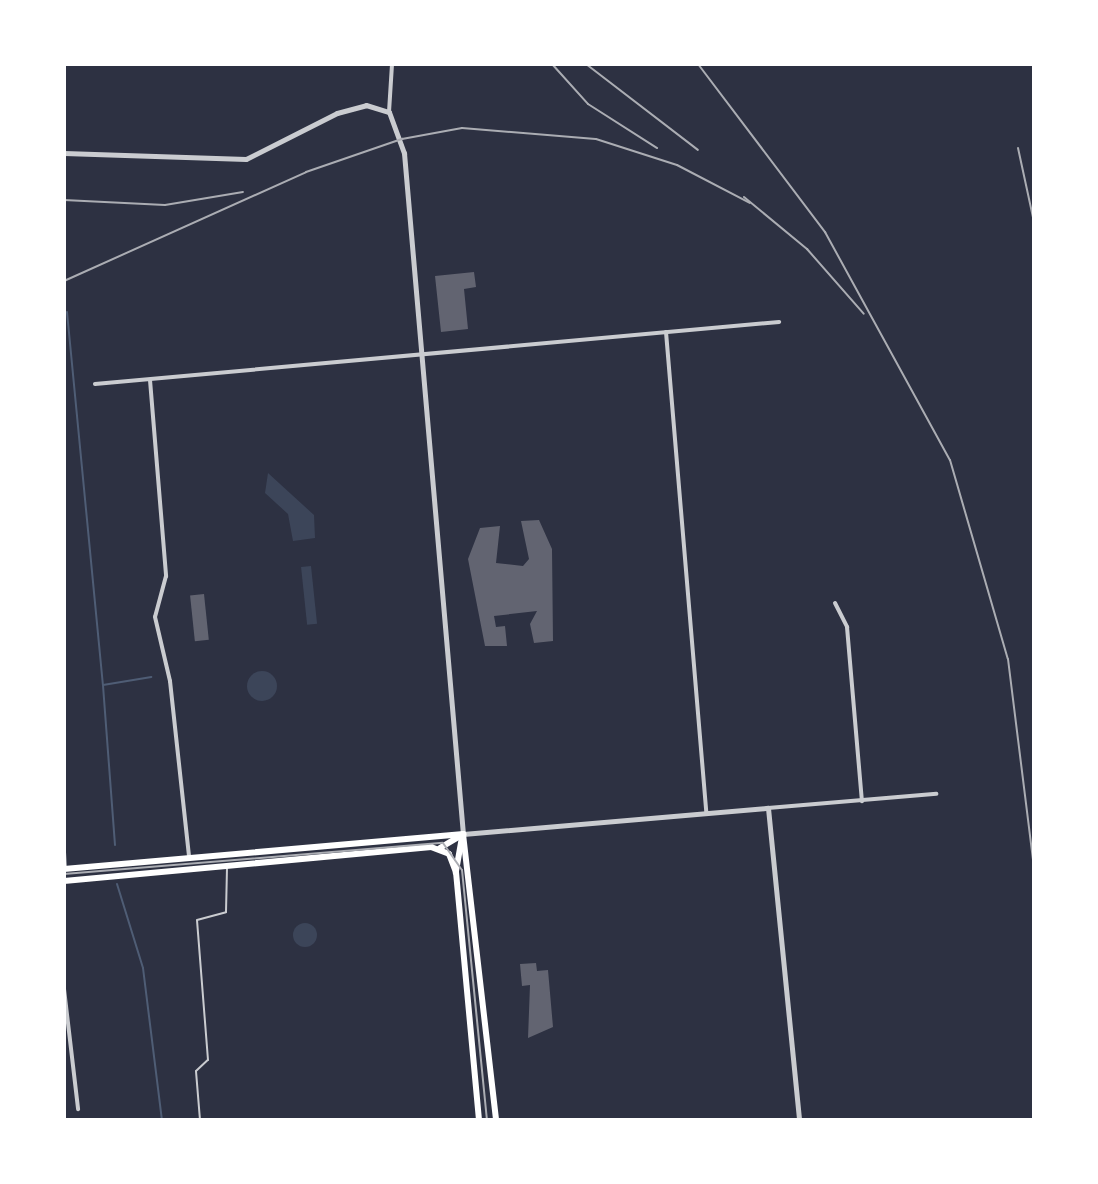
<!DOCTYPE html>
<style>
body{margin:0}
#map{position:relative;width:1098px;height:1184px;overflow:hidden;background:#2d3142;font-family:"IBM Plex Sans",sans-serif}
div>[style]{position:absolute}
.green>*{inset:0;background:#3c4559;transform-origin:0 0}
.round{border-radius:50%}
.stream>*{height:2px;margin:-1px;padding:0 1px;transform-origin:1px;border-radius:1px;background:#4f5d75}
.building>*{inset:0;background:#626471;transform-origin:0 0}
.service>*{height:2px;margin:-1px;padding:0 1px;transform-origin:1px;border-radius:1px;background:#caccd0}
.minor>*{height:4px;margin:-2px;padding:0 2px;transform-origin:2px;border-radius:2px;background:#caccd0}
.tertiary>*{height:5px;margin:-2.5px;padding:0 2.5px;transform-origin:2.5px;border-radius:2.5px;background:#caccd0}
.secondary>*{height:6px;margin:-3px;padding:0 3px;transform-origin:3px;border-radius:3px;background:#fff}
.tram>*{height:2px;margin:-1px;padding:0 1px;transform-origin:1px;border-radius:1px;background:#abadb3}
.rail>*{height:2px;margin:-1px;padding:0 1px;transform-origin:1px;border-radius:1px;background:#abadb3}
span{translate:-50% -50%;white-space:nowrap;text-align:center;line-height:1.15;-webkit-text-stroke:8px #fff;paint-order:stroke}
.frame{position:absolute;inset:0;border:66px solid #fff;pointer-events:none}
</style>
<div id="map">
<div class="green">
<div style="clip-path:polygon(268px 473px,314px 515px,315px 538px,293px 541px,288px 514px,265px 493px)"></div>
<div style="left:311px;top:566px;width:58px;height:10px;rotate:84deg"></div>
<div class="round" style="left:247px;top:671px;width:30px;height:30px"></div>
<div class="round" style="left:293px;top:923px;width:24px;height:24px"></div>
</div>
<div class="stream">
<div style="left:67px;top:312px;width:375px;rotate:84.5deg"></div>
<div style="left:115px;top:845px;width:160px;rotate:-94.3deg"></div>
<div style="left:103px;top:685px;width:49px;rotate:-9.5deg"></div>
<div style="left:117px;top:884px;width:88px;rotate:72.8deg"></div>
<div style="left:143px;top:968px;width:153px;rotate:82.9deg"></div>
</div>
<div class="building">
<div style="clip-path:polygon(474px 272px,476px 287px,464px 289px,468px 329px,441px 332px,435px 276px)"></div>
<div style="clip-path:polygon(539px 520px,552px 549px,553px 641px,534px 643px,530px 624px,537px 611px,494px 616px,496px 627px,505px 626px,507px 646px,485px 646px,468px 559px,480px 528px,500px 526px,496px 563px,523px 566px,529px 559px,521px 521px)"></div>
<div style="left:204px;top:594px;width:46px;height:14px;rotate:84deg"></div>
<div style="clip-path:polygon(536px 963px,537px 971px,548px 970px,553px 1027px,528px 1038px,530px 985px,522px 986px,520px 964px)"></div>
</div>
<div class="service">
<div style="left:200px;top:1120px;width:49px;rotate:-94.7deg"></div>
<div style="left:196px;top:1071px;width:16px;rotate:-43deg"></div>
<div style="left:208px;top:1060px;width:140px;rotate:-94.5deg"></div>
<div style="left:197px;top:920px;width:30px;rotate:-15deg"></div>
<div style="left:226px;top:912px;width:43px;rotate:-88.7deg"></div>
</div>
<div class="minor">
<div style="left:389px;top:112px;width:48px;rotate:-86.4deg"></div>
<div style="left:666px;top:332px;width:483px;rotate:85.2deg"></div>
<div style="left:150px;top:380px;width:197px;rotate:85.3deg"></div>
<div style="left:166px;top:576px;width:42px;rotate:105deg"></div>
<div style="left:155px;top:617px;width:66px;rotate:76.8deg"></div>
<div style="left:170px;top:681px;width:177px;rotate:83.8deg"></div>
<div style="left:95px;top:384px;width:687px;rotate:-5.18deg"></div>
<div style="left:835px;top:603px;width:27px;rotate:63deg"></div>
<div style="left:847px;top:627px;width:175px;rotate:85.1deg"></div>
<div style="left:768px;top:808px;width:169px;rotate:-4.8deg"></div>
<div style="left:64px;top:852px;width:17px;rotate:87deg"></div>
<div style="left:64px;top:989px;width:121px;rotate:83.3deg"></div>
</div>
<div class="tertiary">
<div style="left:64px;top:153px;width:182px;rotate:1.9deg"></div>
<div style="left:246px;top:159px;width:102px;rotate:-26.8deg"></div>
<div style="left:337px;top:113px;width:30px;rotate:-15deg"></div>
<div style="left:366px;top:105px;width:24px;rotate:17deg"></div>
<div style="left:389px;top:112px;width:44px;rotate:69.9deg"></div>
<div style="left:404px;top:153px;width:684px;rotate:85.05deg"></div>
<div style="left:463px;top:834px;width:306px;rotate:-4.9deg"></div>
<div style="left:768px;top:808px;width:314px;rotate:84.3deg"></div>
</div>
<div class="secondary">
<div style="left:463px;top:834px;width:288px;rotate:83.4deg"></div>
<div style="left:462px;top:837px;width:36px;rotate:100deg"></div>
<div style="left:456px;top:872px;width:249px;rotate:84.7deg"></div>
<div style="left:440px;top:848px;width:27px;rotate:-31deg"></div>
<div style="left:64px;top:869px;width:401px;rotate:-5deg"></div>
<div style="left:64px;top:881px;width:369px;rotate:-5.3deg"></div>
<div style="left:431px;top:847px;width:19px;rotate:21deg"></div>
<div style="left:449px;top:854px;width:19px;rotate:69deg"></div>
</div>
<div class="tram">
<div style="left:64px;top:874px;width:380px;rotate:-4.7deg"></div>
<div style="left:443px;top:843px;width:33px;rotate:55deg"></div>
<div style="left:462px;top:870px;width:251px;rotate:84.3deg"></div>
</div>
<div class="rail">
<div style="left:552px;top:64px;width:54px;rotate:48deg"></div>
<div style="left:588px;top:104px;width:82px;rotate:32.5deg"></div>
<div style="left:586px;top:64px;width:141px;rotate:37.5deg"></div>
<div style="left:698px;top:64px;width:211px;rotate:52.9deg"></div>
<div style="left:825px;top:232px;width:260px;rotate:61.3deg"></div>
<div style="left:950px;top:460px;width:207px;rotate:73.8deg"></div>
<div style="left:1008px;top:659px;width:212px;rotate:82.9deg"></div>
<div style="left:1018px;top:148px;width:76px;rotate:77.8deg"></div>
<div style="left:744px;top:197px;width:82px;rotate:39.5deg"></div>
<div style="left:807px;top:249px;width:86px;rotate:48.8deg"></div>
<div style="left:64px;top:200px;width:101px;rotate:2.8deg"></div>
<div style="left:165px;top:205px;width:79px;rotate:-9.5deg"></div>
<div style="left:64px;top:281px;width:265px;rotate:-24.2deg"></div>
<div style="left:306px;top:172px;width:102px;rotate:-19deg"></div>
<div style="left:402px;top:139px;width:61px;rotate:-10.4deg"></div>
<div style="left:462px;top:128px;width:134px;rotate:4.7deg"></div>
<div style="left:596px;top:139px;width:85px;rotate:17.8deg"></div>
<div style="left:677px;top:165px;width:82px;rotate:27.5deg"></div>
</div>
<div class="frame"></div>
</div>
